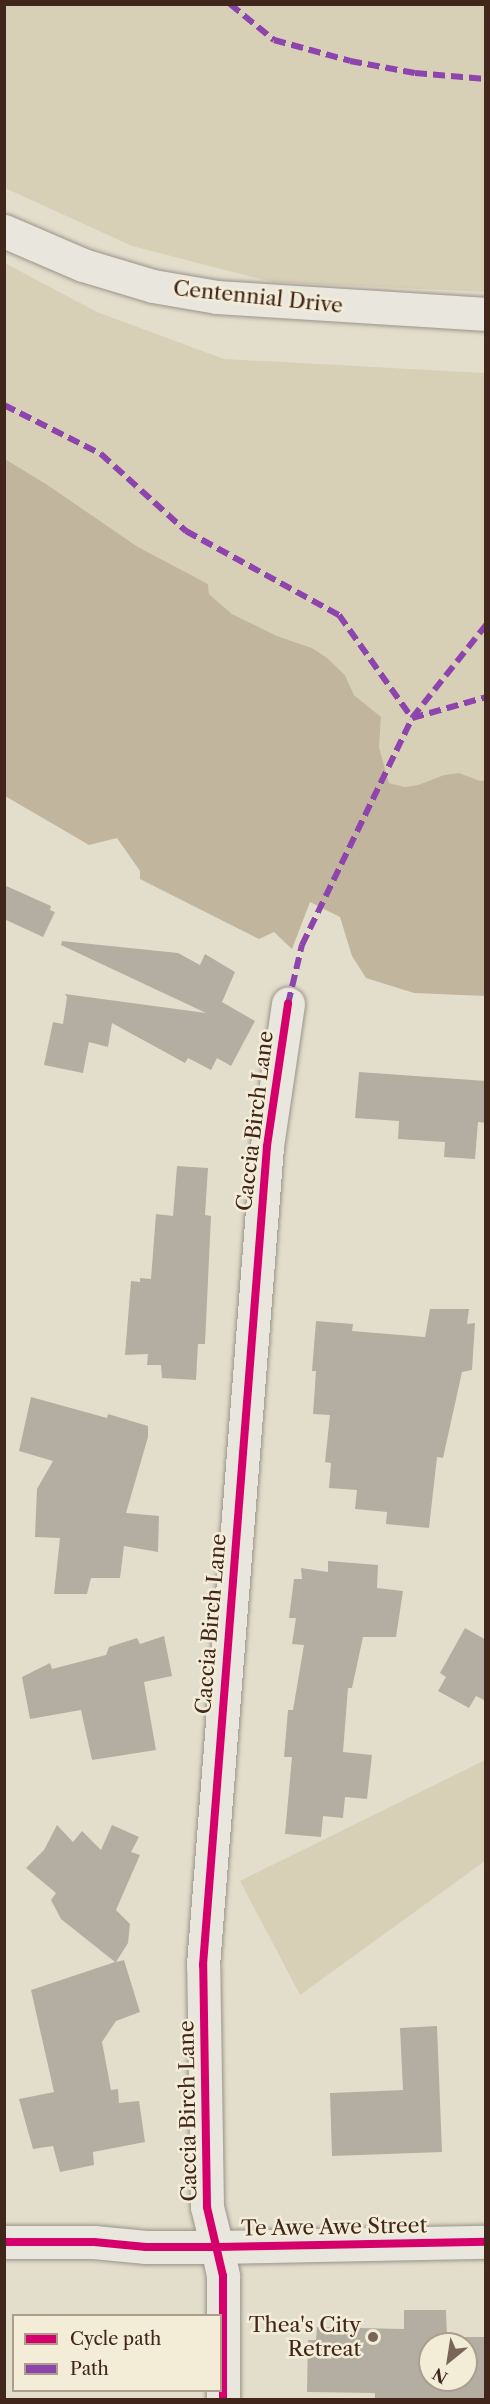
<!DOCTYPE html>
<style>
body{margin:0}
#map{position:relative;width:490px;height:2404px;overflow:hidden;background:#e3decc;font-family:"Libre Caslon Text",serif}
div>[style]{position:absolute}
.green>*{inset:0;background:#d8cfb7}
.water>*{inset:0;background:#c1b59e}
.building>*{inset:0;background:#b4aea2}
.roads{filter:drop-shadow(0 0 2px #9a9489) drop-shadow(0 0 2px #9a9489)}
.minor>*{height:33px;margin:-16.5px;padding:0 16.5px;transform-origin:16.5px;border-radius:16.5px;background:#e9e6de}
.tertiary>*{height:33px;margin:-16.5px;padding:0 16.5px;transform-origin:16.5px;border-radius:16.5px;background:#e9e6de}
.secondary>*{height:33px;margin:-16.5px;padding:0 16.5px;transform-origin:16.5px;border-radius:16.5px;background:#e9e6de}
.quiet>*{height:6px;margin-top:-3px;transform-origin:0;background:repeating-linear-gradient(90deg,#8e44ad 0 12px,transparent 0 18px)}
.cycleway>*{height:8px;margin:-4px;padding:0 4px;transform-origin:4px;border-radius:4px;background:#d6006c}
.dots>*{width:16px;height:16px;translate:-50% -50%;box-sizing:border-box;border:3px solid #f3edd8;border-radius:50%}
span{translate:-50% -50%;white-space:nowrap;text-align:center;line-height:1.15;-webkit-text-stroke:5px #f3edd8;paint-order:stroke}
.street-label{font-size:21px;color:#41261b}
.poi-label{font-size:21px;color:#41261b}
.right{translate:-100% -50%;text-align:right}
.frame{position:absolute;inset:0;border:6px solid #41261b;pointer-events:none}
.legend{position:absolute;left:12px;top:2314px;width:210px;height:78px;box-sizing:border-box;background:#f3edd8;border:2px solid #ac9d8c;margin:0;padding:8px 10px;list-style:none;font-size:18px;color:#41261b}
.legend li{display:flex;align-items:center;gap:12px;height:30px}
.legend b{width:30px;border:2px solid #ac9d8c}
.north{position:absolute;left:418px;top:2332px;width:60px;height:60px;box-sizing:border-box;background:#f3edd8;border:2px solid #ac9d8c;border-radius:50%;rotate:210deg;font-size:16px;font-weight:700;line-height:24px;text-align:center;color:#41261b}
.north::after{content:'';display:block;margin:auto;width:21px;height:27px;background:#7a6659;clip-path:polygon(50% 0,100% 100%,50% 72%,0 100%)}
</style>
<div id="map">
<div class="green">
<div style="clip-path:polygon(5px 4px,485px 5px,485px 292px,272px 282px,132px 246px,5px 188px)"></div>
<div style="clip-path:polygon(5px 263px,97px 312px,224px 359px,485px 373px,485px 780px,480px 781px,459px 773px,444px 775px,418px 785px,405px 787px,389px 783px,379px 747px,381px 717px,354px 695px,345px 675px,312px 648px,277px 636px,232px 614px,209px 594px,208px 584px,138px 547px,46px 484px,5px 459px)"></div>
<div style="clip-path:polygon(485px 1760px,485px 1861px,300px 1995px,240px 1881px)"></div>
</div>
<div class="water">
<div style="clip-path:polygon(5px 459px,46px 484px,138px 547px,208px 584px,209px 594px,232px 614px,277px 636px,312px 648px,327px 658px,345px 675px,354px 695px,381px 717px,379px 747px,389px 783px,405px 787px,418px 785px,444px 775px,459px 773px,480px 781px,485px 780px,485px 996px,414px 993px,366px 978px,352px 956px,340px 917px,310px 902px,292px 949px,274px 932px,259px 939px,140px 879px,140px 871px,117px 838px,89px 845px,5px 796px)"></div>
</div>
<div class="building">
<div style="clip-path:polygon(4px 885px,51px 906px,50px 910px,55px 912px,43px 937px,4px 919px)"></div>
<div style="clip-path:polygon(62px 941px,178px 953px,200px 965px,205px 954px,235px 972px,222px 1002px,255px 1021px,231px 1066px,217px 1058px,211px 1070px,188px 1058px,185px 1063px,112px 1023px,108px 1047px,89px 1042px,83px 1073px,44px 1065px,53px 1022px,63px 1024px,67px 997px,65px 994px,206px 1013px,61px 945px)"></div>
<div style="clip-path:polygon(359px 1072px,486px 1081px,486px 1123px,478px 1122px,475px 1159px,444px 1157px,445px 1142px,398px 1139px,399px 1121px,355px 1118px)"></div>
<div style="clip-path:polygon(177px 1166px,208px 1168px,205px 1215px,211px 1216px,205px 1344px,198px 1344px,196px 1380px,162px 1378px,161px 1365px,147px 1365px,148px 1354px,125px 1355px,131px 1281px,140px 1282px,140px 1278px,151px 1279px,156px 1214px,173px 1216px)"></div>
<div style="clip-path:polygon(430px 1309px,469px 1309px,467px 1324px,475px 1323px,472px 1370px,462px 1372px,443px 1458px,437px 1457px,429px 1528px,386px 1524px,387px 1512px,355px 1509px,357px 1490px,329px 1488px,331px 1463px,325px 1462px,330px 1415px,313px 1414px,316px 1371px,312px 1371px,316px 1321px,353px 1324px,352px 1331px,425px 1337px)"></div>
<div style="clip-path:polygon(31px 1397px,107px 1418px,108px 1414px,148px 1426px,148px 1437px,126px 1513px,159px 1516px,158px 1552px,124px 1546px,120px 1578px,91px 1578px,87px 1594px,54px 1594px,60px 1538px,35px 1537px,37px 1489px,53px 1461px,19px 1451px)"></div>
<div style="clip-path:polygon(328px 1561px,378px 1565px,377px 1588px,403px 1591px,396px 1637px,363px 1637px,352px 1688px,348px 1688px,343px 1752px,372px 1755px,367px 1799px,345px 1797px,343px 1818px,323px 1816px,321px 1837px,285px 1834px,292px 1757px,284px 1757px,288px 1710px,293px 1710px,304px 1645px,292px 1644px,296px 1618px,289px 1618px,294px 1579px,302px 1579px,301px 1568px,328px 1572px)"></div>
<div style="clip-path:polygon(465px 1628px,486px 1640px,486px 1701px,476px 1696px,469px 1708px,438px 1691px,446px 1677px,440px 1673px)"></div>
<div style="clip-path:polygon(164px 1636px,172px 1676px,144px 1682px,156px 1750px,92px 1760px,81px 1710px,30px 1719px,22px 1677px,50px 1663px,52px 1669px,106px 1655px,109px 1647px,137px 1638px,140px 1644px)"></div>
<div style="clip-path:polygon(57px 1825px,73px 1842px,82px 1831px,101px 1850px,112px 1825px,139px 1837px,131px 1852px,140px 1855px,116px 1910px,130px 1924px,128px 1943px,116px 1962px,124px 1960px,140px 2012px,116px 2021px,102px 2042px,111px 2090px,118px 2089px,119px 2103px,139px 2101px,145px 2142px,93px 2152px,94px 2165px,60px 2172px,53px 2146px,33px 2149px,19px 2099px,54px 2092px,31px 1990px,115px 1962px,61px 1919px,51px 1900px,56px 1893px,26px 1868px,44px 1850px)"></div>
<div style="clip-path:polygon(437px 2026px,442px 2152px,332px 2156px,330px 2093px,403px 2090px,400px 2028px)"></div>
<div style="clip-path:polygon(evenodd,404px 2310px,446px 2310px,447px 2337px,486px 2337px,486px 2400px,375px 2400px,375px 2393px,307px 2392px,308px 2340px,316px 2340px,317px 2327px,404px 2329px,404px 2310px,430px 2344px,466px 2344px,466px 2380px,430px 2380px,430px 2344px)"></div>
</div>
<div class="roads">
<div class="minor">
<div style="left:4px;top:231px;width:86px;rotate:23.3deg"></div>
<div style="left:83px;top:265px;width:73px;rotate:16.7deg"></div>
<div style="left:153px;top:286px;width:65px;rotate:9.8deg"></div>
<div style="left:217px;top:297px;width:270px;rotate:3.6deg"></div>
<div style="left:217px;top:2247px;width:41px;rotate:-104deg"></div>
<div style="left:207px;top:2207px;width:242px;rotate:-90.9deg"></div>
<div style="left:203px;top:1965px;width:821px;rotate:-85.53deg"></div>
<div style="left:267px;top:1146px;width:144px;rotate:-81.6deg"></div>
</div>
<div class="tertiary">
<div style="left:217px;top:2247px;width:30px;rotate:78deg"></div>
<div style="left:223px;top:2276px;width:124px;rotate:90deg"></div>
</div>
<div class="secondary">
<div style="left:4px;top:2242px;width:90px"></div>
<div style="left:94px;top:2242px;width:52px;rotate:5.5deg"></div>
<div style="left:146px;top:2247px;width:71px"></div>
<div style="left:217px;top:2247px;width:269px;rotate:-1.1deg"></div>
</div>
</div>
<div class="quiet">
<div style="left:230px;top:4px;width:57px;rotate:39.3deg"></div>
<div style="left:274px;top:40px;width:79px;rotate:15.4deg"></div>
<div style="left:350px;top:61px;width:66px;rotate:10.5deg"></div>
<div style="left:415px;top:73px;width:71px;rotate:4.8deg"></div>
<div style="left:4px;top:405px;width:109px;rotate:26.8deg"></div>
<div style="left:101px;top:454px;width:115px;rotate:42.2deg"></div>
<div style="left:186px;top:531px;width:175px;rotate:28.8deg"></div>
<div style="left:339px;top:615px;width:126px;rotate:54.7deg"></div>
<div style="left:412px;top:718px;width:77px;rotate:-15.8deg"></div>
<div style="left:288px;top:1004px;width:61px;rotate:-76.7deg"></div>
<div style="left:302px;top:945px;width:252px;rotate:-64.1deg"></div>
<div style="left:412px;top:718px;width:119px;rotate:-51.5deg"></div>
</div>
<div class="cycleway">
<div style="left:4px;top:2242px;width:90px"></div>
<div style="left:94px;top:2242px;width:52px;rotate:5.5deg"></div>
<div style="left:146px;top:2247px;width:71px"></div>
<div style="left:217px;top:2247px;width:269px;rotate:-1.1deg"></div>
<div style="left:223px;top:2400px;width:124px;rotate:-90deg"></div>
<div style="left:223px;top:2276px;width:71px;rotate:-103.1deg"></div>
<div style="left:207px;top:2207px;width:242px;rotate:-90.9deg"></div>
<div style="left:203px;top:1965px;width:821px;rotate:-85.53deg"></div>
<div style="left:267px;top:1146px;width:144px;rotate:-81.6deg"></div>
</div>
<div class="dots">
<div style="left:373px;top:2337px;background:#7a6659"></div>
</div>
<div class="street-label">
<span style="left:258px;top:297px;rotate:6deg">Centennial Drive</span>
<span style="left:255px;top:1121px;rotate:-83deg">Caccia Birch Lane</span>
<span style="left:211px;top:1624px;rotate:-85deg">Caccia Birch Lane</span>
<span style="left:188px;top:2111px;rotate:-91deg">Caccia Birch Lane</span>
<span style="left:334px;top:2227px;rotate:-1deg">Te Awe Awe Street</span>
</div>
<div class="poi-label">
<span class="right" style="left:361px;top:2337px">Thea's City<br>Retreat</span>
</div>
<div class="frame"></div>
<ul class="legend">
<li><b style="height:8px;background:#d6006c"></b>Cycle path</li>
<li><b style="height:8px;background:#8e44ad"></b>Path</li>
</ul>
<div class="north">N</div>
</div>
